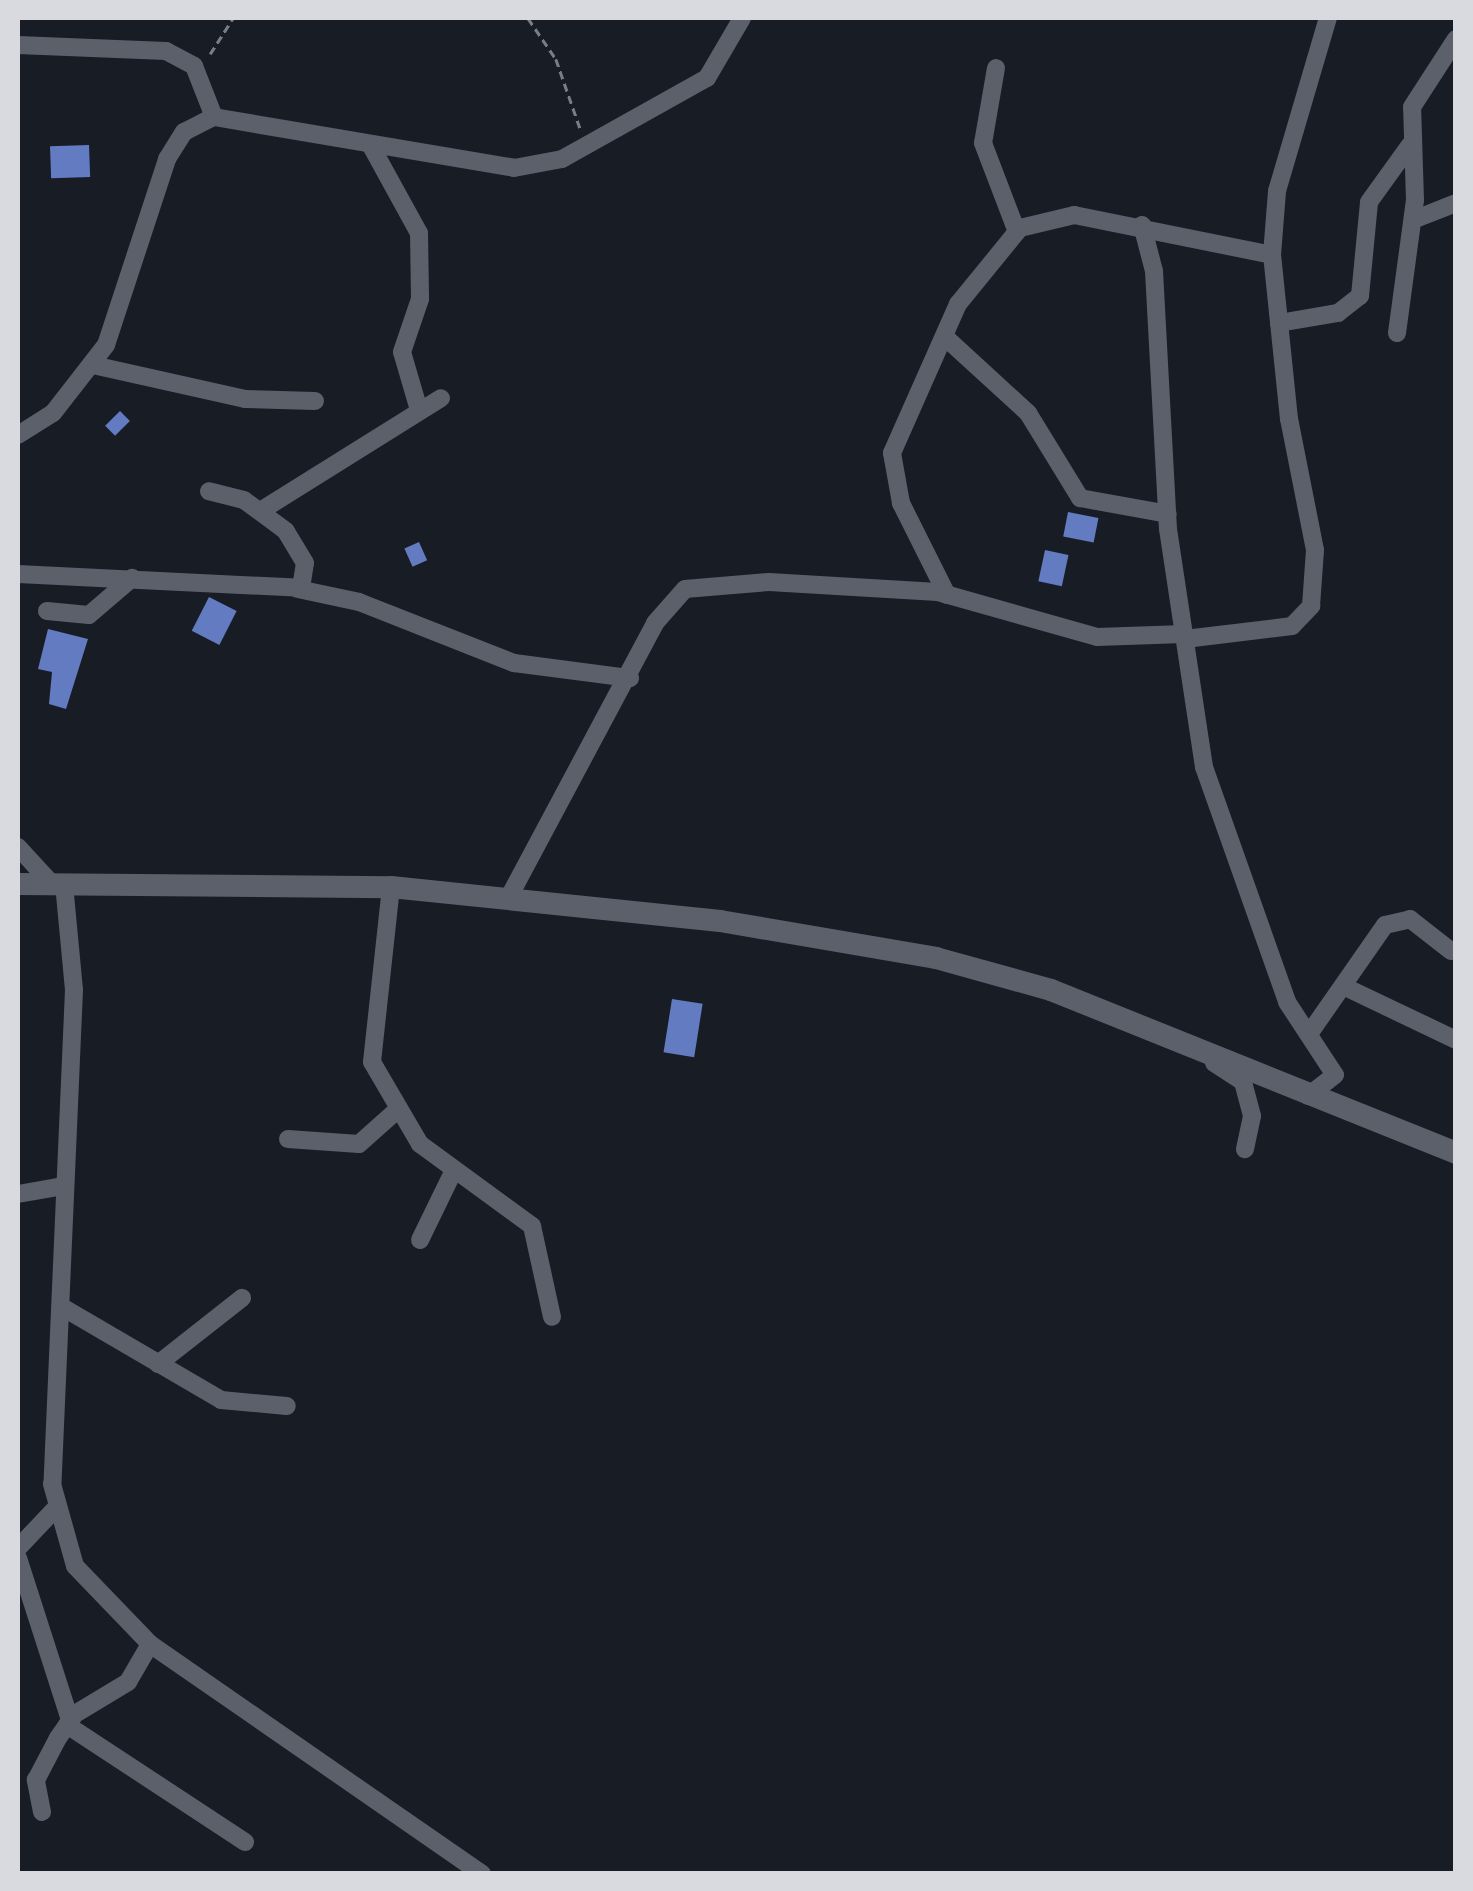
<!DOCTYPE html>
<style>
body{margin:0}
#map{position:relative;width:1473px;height:1891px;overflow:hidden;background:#181c25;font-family:"Noto Sans",sans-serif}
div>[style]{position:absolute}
.building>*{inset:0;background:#637cc1;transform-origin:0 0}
.path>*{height:2.5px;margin-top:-1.25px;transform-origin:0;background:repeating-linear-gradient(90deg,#7a7d84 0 8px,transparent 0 13px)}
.minor>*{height:18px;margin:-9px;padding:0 9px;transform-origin:9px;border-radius:9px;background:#5b606b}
.tertiary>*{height:22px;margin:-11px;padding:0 11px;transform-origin:11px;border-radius:11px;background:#5b606b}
span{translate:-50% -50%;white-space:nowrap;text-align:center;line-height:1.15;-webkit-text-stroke:10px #181c25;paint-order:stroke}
.frame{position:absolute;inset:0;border:20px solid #d8dae0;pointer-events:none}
</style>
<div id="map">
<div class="building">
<div style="left:89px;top:145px;width:32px;height:39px;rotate:88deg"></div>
<div style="left:120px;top:411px;width:14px;height:21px;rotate:45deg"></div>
<div style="left:1068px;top:512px;width:31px;height:25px;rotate:11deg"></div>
<div style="left:419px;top:542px;width:20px;height:16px;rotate:66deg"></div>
<div style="left:1045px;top:550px;width:24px;height:32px;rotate:12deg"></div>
<div style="left:209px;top:597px;width:31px;height:38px;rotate:27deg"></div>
<div style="clip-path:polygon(48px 629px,88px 639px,66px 709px,49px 704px,52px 672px,38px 669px)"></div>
<div style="left:672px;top:999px;width:31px;height:54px;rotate:9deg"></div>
</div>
<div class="path">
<div style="left:528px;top:18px;width:50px;rotate:55.7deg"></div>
<div style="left:556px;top:59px;width:73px;rotate:70.8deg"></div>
<div style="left:210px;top:54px;width:43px;rotate:-57.4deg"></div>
</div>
<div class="minor">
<div style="left:18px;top:45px;width:148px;rotate:2.3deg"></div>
<div style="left:166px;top:51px;width:32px;rotate:28deg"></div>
<div style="left:194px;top:66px;width:55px;rotate:68.6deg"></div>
<div style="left:214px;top:117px;width:304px;rotate:9.6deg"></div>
<div style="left:514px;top:168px;width:49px;rotate:-10.6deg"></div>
<div style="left:562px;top:159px;width:166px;rotate:-29.2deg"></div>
<div style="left:707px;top:78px;width:69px;rotate:-59.7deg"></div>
<div style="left:996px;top:68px;width:76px;rotate:99.8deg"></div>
<div style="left:983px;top:143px;width:95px;rotate:69.1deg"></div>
<div style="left:370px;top:144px;width:102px;rotate:61.2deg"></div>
<div style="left:419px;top:233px;width:66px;rotate:89.1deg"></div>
<div style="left:420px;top:299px;width:56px;rotate:108.8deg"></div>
<div style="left:402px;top:352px;width:60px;rotate:73.7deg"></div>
<div style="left:1413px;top:220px;width:46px;rotate:-21.6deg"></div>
<div style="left:1142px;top:225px;width:48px;rotate:75.4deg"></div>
<div style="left:1154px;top:271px;width:258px;rotate:86.9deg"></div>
<div style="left:1168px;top:529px;width:241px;rotate:81.4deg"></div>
<div style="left:1204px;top:767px;width:249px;rotate:70.5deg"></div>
<div style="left:1287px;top:1002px;width:87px;rotate:56.7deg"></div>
<div style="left:1335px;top:1075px;width:34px;rotate:142deg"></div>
<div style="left:1279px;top:323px;width:60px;rotate:-9.6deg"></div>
<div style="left:1338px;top:313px;width:28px;rotate:-38deg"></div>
<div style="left:1360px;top:296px;width:94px;rotate:-84.5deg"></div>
<div style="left:1369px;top:202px;width:70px;rotate:-54.3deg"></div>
<div style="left:1397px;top:333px;width:134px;rotate:-82.3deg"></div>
<div style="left:1415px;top:200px;width:93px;rotate:-91.8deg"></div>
<div style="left:1412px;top:107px;width:81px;rotate:-57.1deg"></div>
<div style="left:945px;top:337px;width:113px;rotate:42.5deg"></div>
<div style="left:1028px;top:413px;width:100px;rotate:58.5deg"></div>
<div style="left:1080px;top:498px;width:89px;rotate:10.3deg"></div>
<div style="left:93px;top:365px;width:156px;rotate:12.6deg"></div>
<div style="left:245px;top:399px;width:70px;rotate:1.6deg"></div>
<div style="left:18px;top:435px;width:41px;rotate:-32.2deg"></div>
<div style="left:53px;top:413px;width:86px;rotate:-52.1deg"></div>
<div style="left:106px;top:345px;width:196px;rotate:-71.8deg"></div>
<div style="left:167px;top:159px;width:32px;rotate:-58deg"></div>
<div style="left:184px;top:132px;width:34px;rotate:-27deg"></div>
<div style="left:262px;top:510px;width:211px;rotate:-32deg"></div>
<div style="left:18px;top:574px;width:283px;rotate:2.8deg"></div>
<div style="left:301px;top:588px;width:25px;rotate:-81deg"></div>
<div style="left:305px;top:563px;width:37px;rotate:-121deg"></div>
<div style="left:286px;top:531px;width:52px;rotate:-143.6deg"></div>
<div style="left:244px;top:500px;width:36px;rotate:-166deg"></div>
<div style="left:298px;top:589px;width:62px;rotate:12deg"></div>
<div style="left:359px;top:602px;width:167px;rotate:21.5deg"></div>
<div style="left:514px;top:663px;width:117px;rotate:7.4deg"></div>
<div style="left:947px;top:595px;width:103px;rotate:-116.6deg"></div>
<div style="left:901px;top:503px;width:51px;rotate:-100.2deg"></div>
<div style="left:892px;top:453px;width:163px;rotate:-66.1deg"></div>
<div style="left:958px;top:304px;width:98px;rotate:-50.8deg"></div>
<div style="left:1020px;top:228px;width:56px;rotate:-13.5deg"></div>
<div style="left:1074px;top:215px;width:202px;rotate:11.4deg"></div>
<div style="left:47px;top:611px;width:42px;rotate:5.4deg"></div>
<div style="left:89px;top:615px;width:57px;rotate:-40.7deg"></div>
<div style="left:1185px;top:639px;width:108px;rotate:-6.9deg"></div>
<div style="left:1292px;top:626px;width:28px;rotate:-46deg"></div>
<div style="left:1311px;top:606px;width:56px;rotate:-85.9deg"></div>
<div style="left:1315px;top:550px;width:134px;rotate:-101.2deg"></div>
<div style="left:1289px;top:419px;width:165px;rotate:-95.9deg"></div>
<div style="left:1272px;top:255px;width:64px;rotate:-85.5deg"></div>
<div style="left:1277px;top:191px;width:180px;rotate:-73.6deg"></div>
<div style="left:18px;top:847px;width:49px;rotate:47.5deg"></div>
<div style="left:64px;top:884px;width:106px;rotate:84.6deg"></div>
<div style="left:74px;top:990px;width:494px;rotate:92.5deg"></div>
<div style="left:52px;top:1484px;width:85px;rotate:74.3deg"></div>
<div style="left:75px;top:1566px;width:108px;rotate:46.1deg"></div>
<div style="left:150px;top:1644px;width:404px;rotate:34.7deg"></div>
<div style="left:391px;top:887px;width:176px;rotate:96.2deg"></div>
<div style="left:372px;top:1062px;width:95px;rotate:59.7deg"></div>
<div style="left:420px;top:1144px;width:139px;rotate:36.2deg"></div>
<div style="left:532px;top:1226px;width:93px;rotate:77.6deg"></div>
<div style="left:509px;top:897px;width:310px;rotate:-61.9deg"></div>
<div style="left:655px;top:623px;width:45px;rotate:-48.6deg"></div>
<div style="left:685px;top:589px;width:84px;rotate:-4.8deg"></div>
<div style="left:769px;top:582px;width:169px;rotate:3.4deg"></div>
<div style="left:938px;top:592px;width:165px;rotate:15.8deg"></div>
<div style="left:1097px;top:637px;width:87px;rotate:-2deg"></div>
<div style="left:1343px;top:986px;width:125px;rotate:25.5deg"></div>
<div style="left:1309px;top:1034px;width:133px;rotate:-55.1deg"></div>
<div style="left:1385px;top:925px;width:26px;rotate:-13deg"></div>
<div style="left:1410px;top:919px;width:52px;rotate:38deg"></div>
<div style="left:1214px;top:1063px;width:35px;rotate:33deg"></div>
<div style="left:1243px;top:1082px;width:35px;rotate:75deg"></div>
<div style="left:1252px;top:1116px;width:34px;rotate:102deg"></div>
<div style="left:288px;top:1139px;width:71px;rotate:4deg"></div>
<div style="left:359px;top:1144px;width:50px;rotate:-41.7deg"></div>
<div style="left:18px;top:1194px;width:47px;rotate:-9.9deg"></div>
<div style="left:420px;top:1240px;width:78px;rotate:-64.1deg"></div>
<div style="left:62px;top:1307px;width:184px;rotate:30.3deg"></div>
<div style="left:221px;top:1400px;width:66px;rotate:5.2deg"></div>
<div style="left:158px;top:1364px;width:107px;rotate:-38.2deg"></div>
<div style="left:18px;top:1548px;width:52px;rotate:-46.5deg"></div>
<div style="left:18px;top:1558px;width:170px;rotate:72.2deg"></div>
<div style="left:67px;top:1725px;width:213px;rotate:33.3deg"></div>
<div style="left:42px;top:1812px;width:33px;rotate:-101deg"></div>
<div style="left:36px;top:1780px;width:47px;rotate:-62.4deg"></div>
<div style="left:58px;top:1738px;width:29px;rotate:-55deg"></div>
<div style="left:75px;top:1714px;width:62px;rotate:-31.1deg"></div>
<div style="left:128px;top:1682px;width:44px;rotate:-59.9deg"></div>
</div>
<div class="tertiary">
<div style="left:18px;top:884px;width:373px;rotate:0.5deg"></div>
<div style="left:391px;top:887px;width:331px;rotate:5.9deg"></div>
<div style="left:720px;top:921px;width:219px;rotate:9.7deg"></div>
<div style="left:936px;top:958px;width:119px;rotate:15.5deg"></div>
<div style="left:1051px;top:990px;width:437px;rotate:21.9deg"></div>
</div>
<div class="frame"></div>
</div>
